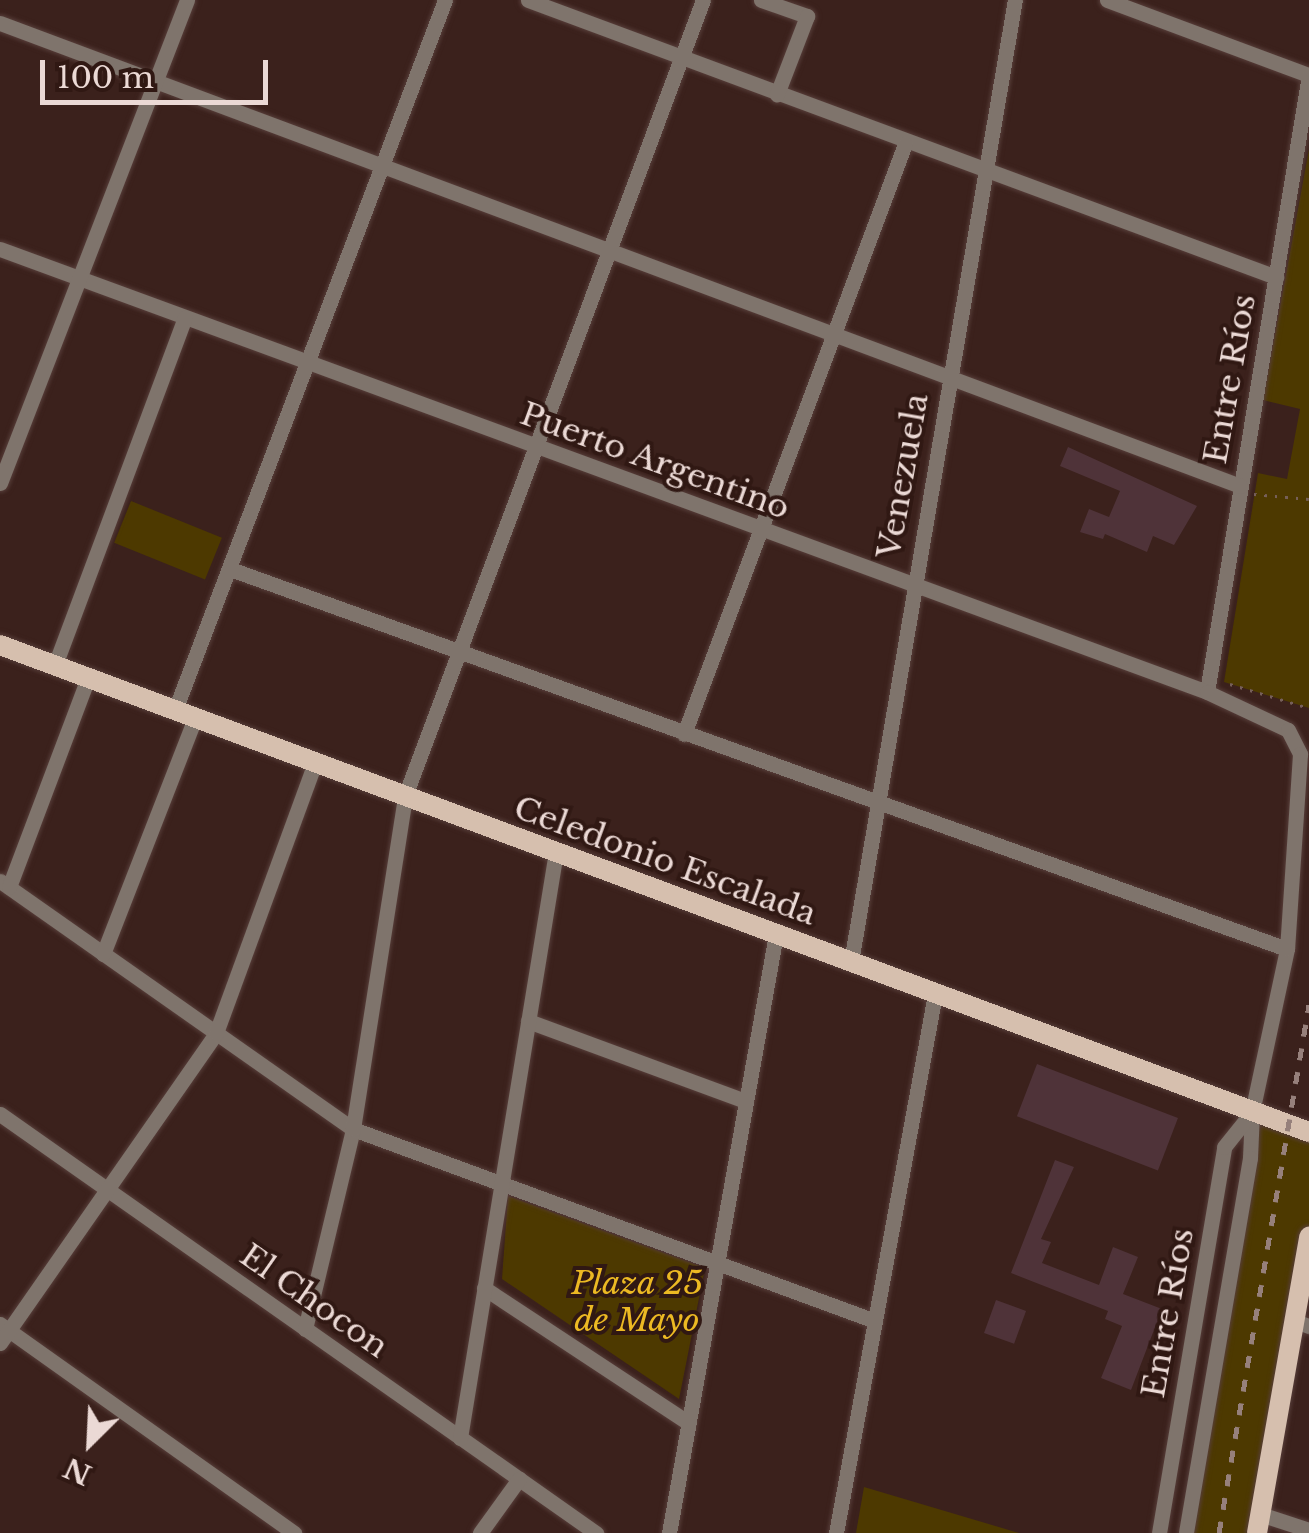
<!DOCTYPE html>
<meta charset="utf-8">
<style>
body{margin:0}
#map{position:relative;width:1309px;height:1533px;overflow:hidden;background:#3b211c;font-family:"Libre Baskerville",serif}
div>[style]{position:absolute}
.green>*{inset:0;background:#4d3900;transform-origin:0 0}
.building>*{inset:0;background:#4f3339;transform-origin:0 0}
.path>*{height:2.5px;margin-top:-1.25px;transform-origin:0;background:repeating-linear-gradient(90deg,#765f5a 0 2.5px,transparent 0 10.5px)}
.roads{filter:drop-shadow(0 0 2px #573e3a) drop-shadow(0 0 2px #573e3a)}
.minor>*{height:15px;margin:-7.5px;padding:0 7.5px;transform-origin:7.5px;border-radius:7.5px;background:#7f746c}
.major>*{height:20px;margin:-10px;padding:0 10px;transform-origin:10px;border-radius:10px;background:#d6bfae}
.rail>*{height:5px;margin-top:-2.5px;transform-origin:0;background:repeating-linear-gradient(90deg,#96807b 0 12px,transparent 0 24px)}
span{translate:-50% -50%;white-space:nowrap;text-align:center;line-height:1.15;-webkit-text-stroke:8px #301813;paint-order:stroke}
.street-label{font-size:32px;color:#ebd9d5}
.park-label{font-size:32px;color:#ecb923;font-style:italic}
.north{position:absolute;left:40px;top:1393px;width:100px;height:100px;-webkit-text-stroke:8px #301813;paint-order:stroke;rotate:204deg;font-size:28px;font-weight:700;line-height:40px;text-align:center;color:#ebd9d5}
.north::after{content:'';display:block;margin:auto;width:35px;height:45px;background:#ebd9d5;clip-path:polygon(50% 0,100% 100%,50% 72%,0 100%)}
.scale{position:absolute;left:40px;top:60px;width:228px;height:45px;box-sizing:border-box;border:5px solid #ebd9d5;border-top:0;padding-left:12px;font-size:30px;line-height:35px;white-space:nowrap;color:#ebd9d5;-webkit-text-stroke:8px #301813;paint-order:stroke}
</style>
<div id="map">
<div class="green">
<div style="clip-path:polygon(1309px 149px,1309px 708px,1224px 682px,1258px 473px,1287px 479px,1300px 409px,1263px 400px)"></div>
<div style="left:131px;top:501px;width:98px;height:45px;rotate:22deg"></div>
<div style="clip-path:polygon(1252px 1112px,1309px 1132px,1309px 1237px,1257px 1533px,1186px 1533px)"></div>
<div style="clip-path:polygon(508px 1196px,705px 1268px,679px 1399px,502px 1279px)"></div>
<div style="clip-path:polygon(864px 1487px,1019px 1533px,856px 1533px)"></div>
</div>
<div class="building">
<div style="clip-path:polygon(1068px 447px,1197px 506px,1174px 545px,1153px 536px,1147px 552px,1105px 534px,1103px 539px,1080px 532px,1089px 509px,1109px 517px,1120px 491px,1060px 466px)"></div>
<div style="left:1037px;top:1064px;width:151px;height:56px;rotate:21deg"></div>
<div style="clip-path:polygon(1055px 1160px,1074px 1167px,1041px 1239px,1051px 1242px,1042px 1263px,1099px 1285px,1113px 1247px,1138px 1257px,1123px 1294px,1162px 1309px,1131px 1390px,1101px 1378px,1122px 1326px,1105px 1319px,1108px 1311px,1011px 1273px)"></div>
<div style="left:996px;top:1300px;width:32px;height:35px;rotate:20deg"></div>
</div>
<div class="path">
<div style="left:1254px;top:494px;width:55px;rotate:5.2deg"></div>
<div style="left:1230px;top:684px;width:83px;rotate:16.9deg"></div>
</div>
<div class="roads">
<div class="minor">
<div style="left:528px;top:0;width:798px;rotate:20.32deg"></div>
<div style="left:761px;top:0;width:49px;rotate:19.2deg"></div>
<div style="left:807px;top:16px;width:84px;rotate:111deg"></div>
<div style="left:1107px;top:0;width:215px;rotate:20.4deg"></div>
<div style="left:1309px;top:75px;width:625px;rotate:99.39deg"></div>
<div style="left:0;top:23px;width:1324px;rotate:20.47deg"></div>
<div style="left:0;top:249px;width:1286px;rotate:20.15deg"></div>
<div style="left:1207px;top:692px;width:89px;rotate:25.1deg"></div>
<div style="left:1288px;top:730px;width:27px;rotate:63deg"></div>
<div style="left:1300px;top:754px;width:195px;rotate:93.8deg"></div>
<div style="left:1287px;top:949px;width:167px;rotate:102.1deg"></div>
<div style="left:1252px;top:1112px;width:46px;rotate:92.5deg"></div>
<div style="left:1250px;top:1158px;width:380px;rotate:99.7deg"></div>
<div style="left:0;top:483px;width:518px;rotate:-68.84deg"></div>
<div style="left:233px;top:570px;width:1120px;rotate:19.78deg"></div>
<div style="left:55px;top:665px;width:371px;rotate:-69.5deg"></div>
<div style="left:175px;top:710px;width:760px;rotate:-69.18deg"></div>
<div style="left:684px;top:734px;width:630px;rotate:-69.47deg"></div>
<div style="left:0;top:881px;width:431px;rotate:35.1deg"></div>
<div style="left:353px;top:1129px;width:556px;rotate:20.19deg"></div>
<div style="left:9px;top:887px;width:223px;rotate:-69.3deg"></div>
<div style="left:103px;top:954px;width:253px;rotate:-68.7deg"></div>
<div style="left:851px;top:962px;width:976px;rotate:-80.33deg"></div>
<div style="left:528px;top:1021px;width:232px;rotate:20.2deg"></div>
<div style="left:0;top:1114px;width:729px;rotate:35.11deg"></div>
<div style="left:484px;top:1288px;width:245px;rotate:33.4deg"></div>
<div style="left:1295px;top:1321px;width:15px;rotate:20deg"></div>
<div style="left:0;top:1324px;width:361px;rotate:35.4deg"></div>
<div style="left:305px;top:1329px;width:206px;rotate:-76.5deg"></div>
<div style="left:353px;top:1129px;width:337px;rotate:-81.1deg"></div>
<div style="left:405px;top:796px;width:850px;rotate:-69.48deg"></div>
<div style="left:0;top:1343px;width:378px;rotate:-55.1deg"></div>
<div style="left:216px;top:1033px;width:289px;rotate:-69.9deg"></div>
<div style="left:460px;top:1438px;width:594px;rotate:-80.7deg"></div>
<div style="left:1260px;top:1514px;width:52px;rotate:18.1deg"></div>
<div style="left:480px;top:1533px;width:67px;rotate:-54.2deg"></div>
<div style="left:669px;top:1533px;width:608px;rotate:-79.87deg"></div>
<div style="left:836px;top:1533px;width:548px;rotate:-79.59deg"></div>
<div style="left:1159px;top:1533px;width:391px;rotate:-80.4deg"></div>
<div style="left:1224px;top:1147px;width:45px;rotate:-51.3deg"></div>
</div>
<div class="major">
<div style="left:0;top:645px;width:1397px;rotate:20.41deg"></div>
<div style="left:1257px;top:1533px;width:301px;rotate:-80deg"></div>
</div>
</div>
<div class="rail">
<div style="left:1219px;top:1533px;width:536px;rotate:-80.33deg"></div>
</div>
<div class="street-label">
<span style="left:1230px;top:379px;rotate:-80deg">Entre Ríos</span>
<span style="left:655px;top:461px;rotate:20deg">Puerto Argentino</span>
<span style="left:903px;top:476px;rotate:-80deg">Venezuela</span>
<span style="left:665px;top:861px;rotate:20deg">Celedonio Escalada</span>
<span style="left:314px;top:1301px;rotate:35deg">El Chocon</span>
<span style="left:1168px;top:1313px;rotate:-80deg">Entre Ríos</span>
</div>
<div class="park-label">
<span style="left:637px;top:1302px">Plaza 25<br>de Mayo</span>
</div>
<div class="north">N</div>
<div class="scale">100 m</div>
</div>
